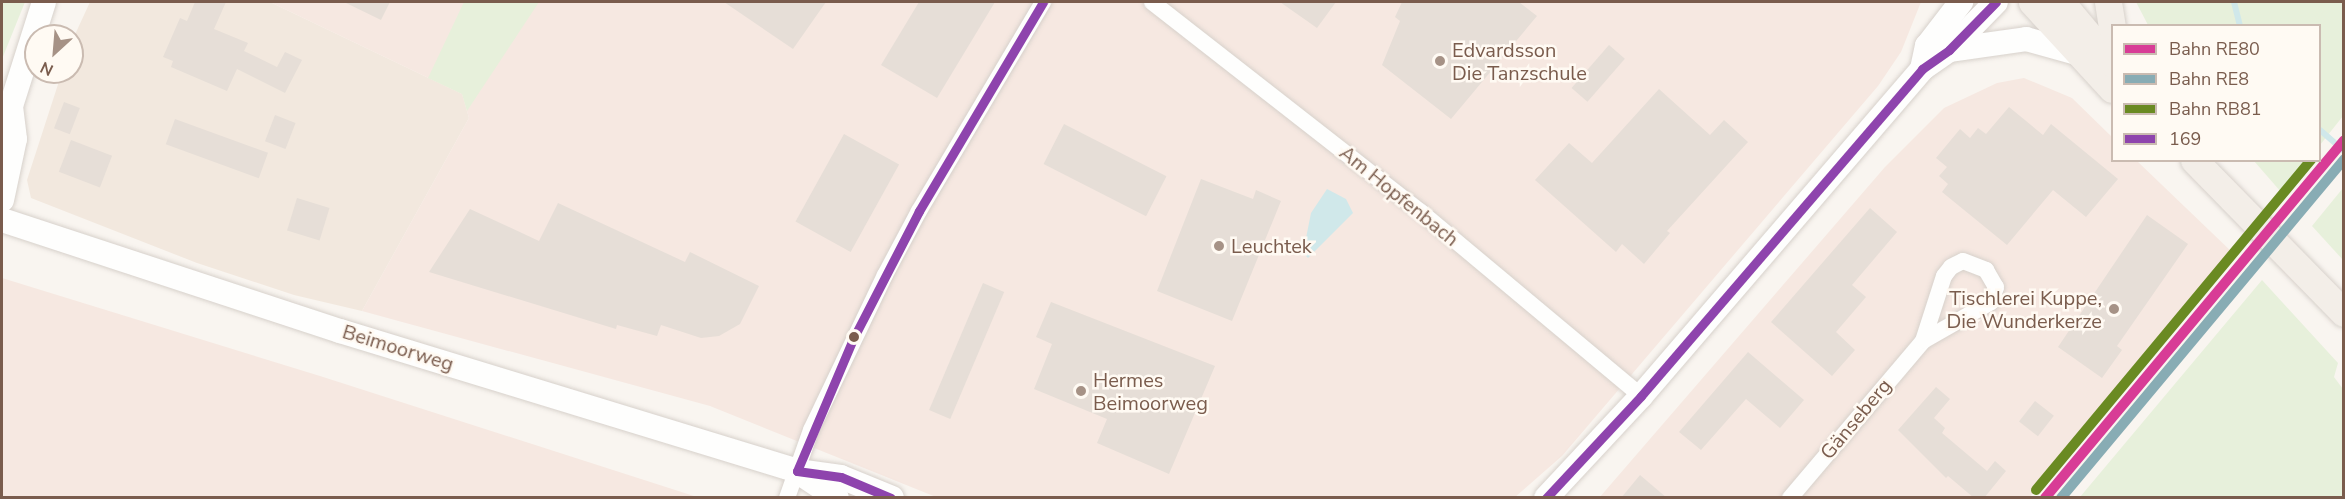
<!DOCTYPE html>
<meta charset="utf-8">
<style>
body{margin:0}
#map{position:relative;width:2345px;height:499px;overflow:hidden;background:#f9f5f0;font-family:"Nunito Sans",sans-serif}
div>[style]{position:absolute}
.residential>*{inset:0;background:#f2e8de}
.commercial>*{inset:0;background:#f6e8e1}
.green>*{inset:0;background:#e7f0db}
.water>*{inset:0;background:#d0e8ea}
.stream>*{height:6px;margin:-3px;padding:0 3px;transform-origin:3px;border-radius:3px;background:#d0e8ea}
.building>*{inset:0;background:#e6ded7;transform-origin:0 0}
.roads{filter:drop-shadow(0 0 2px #d7d1cb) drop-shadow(0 0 2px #d7d1cb)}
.street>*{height:16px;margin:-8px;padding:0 8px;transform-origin:8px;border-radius:8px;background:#fefefd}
.secondary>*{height:24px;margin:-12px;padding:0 12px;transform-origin:12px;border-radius:12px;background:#fefefd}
.primary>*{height:27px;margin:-13.5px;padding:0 13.5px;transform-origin:13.5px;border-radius:13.5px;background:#f3eee8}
.bus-1>*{height:9px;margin:-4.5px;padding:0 4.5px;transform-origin:4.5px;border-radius:4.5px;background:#8e44ad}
.rail-1>*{height:10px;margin:-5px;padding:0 5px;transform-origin:5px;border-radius:5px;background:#d83c96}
.rail-2>*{height:10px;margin:-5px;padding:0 5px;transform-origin:5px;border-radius:5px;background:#88acb4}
.rail-3>*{height:10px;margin:-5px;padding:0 5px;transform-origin:5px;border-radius:5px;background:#6a8a22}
.dots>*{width:16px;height:16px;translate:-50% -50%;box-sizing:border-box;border:3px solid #fffaf3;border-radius:50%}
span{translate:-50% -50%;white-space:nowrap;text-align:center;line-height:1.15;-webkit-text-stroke:5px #fffaf3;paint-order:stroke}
.poi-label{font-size:20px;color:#7a5c4d}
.left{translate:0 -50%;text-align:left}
.right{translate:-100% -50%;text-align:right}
.street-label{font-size:20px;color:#7a5c4d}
.frame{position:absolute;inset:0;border:3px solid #7a5c4d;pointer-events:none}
.legend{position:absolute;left:2111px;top:24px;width:210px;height:138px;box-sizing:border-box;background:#fffaf3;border:2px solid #cabbb1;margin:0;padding:8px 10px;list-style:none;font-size:18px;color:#7a5c4d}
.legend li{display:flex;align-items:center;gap:12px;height:30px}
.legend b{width:30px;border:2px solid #cabbb1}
.north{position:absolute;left:24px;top:24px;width:60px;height:60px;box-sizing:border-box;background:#fffaf3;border:2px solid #cabbb1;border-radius:50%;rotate:206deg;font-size:16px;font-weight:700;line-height:24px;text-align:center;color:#7a5c4d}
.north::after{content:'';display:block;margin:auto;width:21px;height:27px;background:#a69286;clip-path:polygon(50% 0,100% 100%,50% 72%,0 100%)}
</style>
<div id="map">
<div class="residential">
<div style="clip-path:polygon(90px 2px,270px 2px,462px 94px,469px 118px,362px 311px,294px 295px,197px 263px,31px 198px,27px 180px,62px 72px,72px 72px,72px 41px)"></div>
</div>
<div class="commercial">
<div style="clip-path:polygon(270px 2px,1921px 2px,1901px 52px,1878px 86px,1562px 456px,1514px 498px,936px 497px,710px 406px,362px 311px,469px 118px,462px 94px)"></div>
<div style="clip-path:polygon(2024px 78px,2072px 98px,2112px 137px,2112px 160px,2137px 161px,2234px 254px,2030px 497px,1599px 498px,1885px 167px,1944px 108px,1997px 83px)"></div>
<div style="clip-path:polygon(2px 278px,320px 376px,697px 497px,2px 497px)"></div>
</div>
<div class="green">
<div style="clip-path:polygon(2px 2px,25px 2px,2px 59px)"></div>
<div style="clip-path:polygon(464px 2px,539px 2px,467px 111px,462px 94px,428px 78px)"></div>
<div style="clip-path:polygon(2136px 2px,2343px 2px,2343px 116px,2320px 145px,2320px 26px,2148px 25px)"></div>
<div style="clip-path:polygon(2254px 161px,2307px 161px,2281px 192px)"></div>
<div style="clip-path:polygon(2343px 188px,2343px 260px,2312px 226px)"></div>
<div style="clip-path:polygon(2262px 280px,2338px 363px,2334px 377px,2343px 389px,2343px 497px,2080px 497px)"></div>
</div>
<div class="water">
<div style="clip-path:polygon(1327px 189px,1346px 199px,1353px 213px,1308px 258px,1303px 253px,1311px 213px)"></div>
</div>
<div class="stream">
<div style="left:2234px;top:2px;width:25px;rotate:76deg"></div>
<div style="left:2320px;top:130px;width:32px;rotate:41deg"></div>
</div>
<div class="building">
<div style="clip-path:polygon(195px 2px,226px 2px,214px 29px,248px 43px,244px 51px,277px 67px,285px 52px,302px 60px,285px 93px,237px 69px,227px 91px,171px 67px,173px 61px,163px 57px,180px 18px,187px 21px)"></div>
<div style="clip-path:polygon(344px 2px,390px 2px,381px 20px)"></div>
<div style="clip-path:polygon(724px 2px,826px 2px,793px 49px)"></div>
<div style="clip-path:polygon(919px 2px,995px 2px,937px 98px,881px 65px)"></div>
<div style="clip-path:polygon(1280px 2px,1336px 2px,1317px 28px)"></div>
<div style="clip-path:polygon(1402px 2px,1519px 2px,1537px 16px,1451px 119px,1382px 65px,1400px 21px,1395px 17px)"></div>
<div style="left:1609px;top:45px;width:21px;height:57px;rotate:41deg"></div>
<div style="clip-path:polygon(1659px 89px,1710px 135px,1724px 120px,1748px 142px,1667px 231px,1670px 233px,1644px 264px,1622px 244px,1616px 252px,1535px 180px,1569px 143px,1592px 163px)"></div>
<div style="left:64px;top:102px;width:17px;height:28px;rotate:21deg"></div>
<div style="clip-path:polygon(2009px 107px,2043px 135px,2051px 124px,2118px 179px,2086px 217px,2053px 190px,2007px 245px,1942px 192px,1948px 184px,1939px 176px,1947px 167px,1936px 158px,1960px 129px,1970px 138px,1978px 128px,1986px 134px)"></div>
<div style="left:275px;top:115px;width:22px;height:28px;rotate:21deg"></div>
<div style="left:175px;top:119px;width:99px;height:27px;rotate:20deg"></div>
<div style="left:1064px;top:124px;width:115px;height:45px;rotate:27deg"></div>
<div style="left:844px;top:134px;width:63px;height:100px;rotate:29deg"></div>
<div style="left:71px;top:140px;width:44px;height:34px;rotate:21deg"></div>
<div style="clip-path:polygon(1201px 179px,1253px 199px,1256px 190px,1281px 201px,1232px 321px,1157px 291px)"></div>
<div style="left:297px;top:198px;width:34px;height:34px;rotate:17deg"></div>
<div style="clip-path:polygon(558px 203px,685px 262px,690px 252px,759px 286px,740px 324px,719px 336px,701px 338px,661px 325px,657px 336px,617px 325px,616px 329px,429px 272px,470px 209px,539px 241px)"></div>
<div style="clip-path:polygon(1870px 208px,1897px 232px,1852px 285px,1866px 297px,1836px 332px,1855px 350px,1832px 376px,1771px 322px)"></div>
<div style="clip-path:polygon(2147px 215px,2188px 244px,2117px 346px,2122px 350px,2102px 378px,2058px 347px)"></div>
<div style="left:983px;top:283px;width:23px;height:138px;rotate:23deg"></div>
<div style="clip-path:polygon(1051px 302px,1215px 366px,1169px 474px,1097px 443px,1107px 419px,1034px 389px,1052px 344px,1036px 337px)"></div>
<div style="clip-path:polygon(1748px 352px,1804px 400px,1780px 428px,1746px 399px,1701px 450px,1679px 432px)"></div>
<div style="clip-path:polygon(1936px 387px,1950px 399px,1934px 418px,1945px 428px,1942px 433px,1987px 471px,1995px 461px,2006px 471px,1984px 498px,1974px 498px,1948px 476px,1946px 478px,1898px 430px)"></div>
<div style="left:2035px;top:401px;width:24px;height:26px;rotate:38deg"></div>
<div style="clip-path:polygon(1640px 475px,1667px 498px,1621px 498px)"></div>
</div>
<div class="roads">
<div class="street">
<div style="left:1152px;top:2px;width:341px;rotate:38deg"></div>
<div style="left:1421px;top:212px;width:287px;rotate:39.9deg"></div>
<div style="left:787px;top:498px;width:72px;rotate:-70.6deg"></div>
<div style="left:811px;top:430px;width:172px;rotate:-64.5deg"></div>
<div style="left:885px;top:275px;width:72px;rotate:-62deg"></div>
<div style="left:919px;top:211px;width:243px;rotate:-59.3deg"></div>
<div style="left:1790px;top:498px;width:206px;rotate:-49.7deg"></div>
<div style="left:1923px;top:341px;width:68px;rotate:-72.1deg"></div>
<div style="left:1944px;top:276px;width:11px;rotate:-52deg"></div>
<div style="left:1951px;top:267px;width:13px;rotate:-27deg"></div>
<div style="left:1963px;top:261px;width:25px;rotate:21deg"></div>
<div style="left:1986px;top:270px;width:20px;rotate:60deg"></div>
<div style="left:1996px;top:287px;width:16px;rotate:108deg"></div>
<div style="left:1991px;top:302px;width:78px;rotate:150.2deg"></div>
</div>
<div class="secondary">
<div style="left:1949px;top:50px;width:78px;rotate:-8.1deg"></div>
<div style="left:2026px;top:39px;width:56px;rotate:15.5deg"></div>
<div style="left:1922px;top:69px;width:24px;rotate:-78deg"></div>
<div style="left:1927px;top:46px;width:56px;rotate:-52.3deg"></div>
<div style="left:2px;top:200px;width:62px;rotate:-78deg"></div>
<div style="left:15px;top:139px;width:33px;rotate:-97deg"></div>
<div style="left:11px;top:106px;width:109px;rotate:-72.4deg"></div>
<div style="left:2px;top:220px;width:356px;rotate:18.2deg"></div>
<div style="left:340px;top:331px;width:478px;rotate:17deg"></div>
<div style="left:797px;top:471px;width:44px;rotate:7.8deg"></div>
<div style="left:841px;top:477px;width:55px;rotate:22.4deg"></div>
<div style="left:801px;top:474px;width:43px;rotate:33.7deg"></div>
<div style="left:1546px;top:498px;width:139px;rotate:-47deg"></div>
<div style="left:1641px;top:396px;width:431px;rotate:-49.3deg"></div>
<div style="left:1922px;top:69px;width:33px;rotate:-35deg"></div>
<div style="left:1949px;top:50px;width:67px;rotate:-45.6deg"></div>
</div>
<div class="primary">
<div style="left:2032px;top:2px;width:118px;rotate:47.4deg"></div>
<div style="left:2061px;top:2px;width:80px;rotate:50.1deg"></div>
<div style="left:2108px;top:2px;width:26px;rotate:81deg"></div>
<div style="left:2194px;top:160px;width:214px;rotate:45.6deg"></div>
</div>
</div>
<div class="bus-1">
<div style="left:797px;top:471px;width:146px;rotate:-67deg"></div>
<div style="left:854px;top:337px;width:142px;rotate:-62.7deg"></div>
<div style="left:919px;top:211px;width:243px;rotate:-59.3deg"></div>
<div style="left:797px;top:471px;width:44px;rotate:7.8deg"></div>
<div style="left:841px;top:477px;width:54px;rotate:22.8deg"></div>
<div style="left:1546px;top:498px;width:139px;rotate:-47deg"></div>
<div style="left:1641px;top:396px;width:431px;rotate:-49.3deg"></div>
<div style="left:1922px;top:69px;width:33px;rotate:-35deg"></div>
<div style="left:1949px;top:50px;width:67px;rotate:-45.6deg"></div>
</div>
<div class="rail-1">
<div style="left:2045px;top:498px;width:466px;rotate:-50.1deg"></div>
</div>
<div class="rail-2">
<div style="left:2061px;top:498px;width:442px;rotate:-50.1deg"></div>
</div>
<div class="rail-3">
<div style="left:2036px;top:490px;width:430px;rotate:-50.2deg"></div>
</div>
<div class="dots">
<div style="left:1440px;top:61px;background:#a69286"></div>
<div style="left:1219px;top:246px;background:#a69286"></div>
<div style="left:2114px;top:309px;background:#a69286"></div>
<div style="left:854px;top:337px;background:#7a5c4d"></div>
<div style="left:1081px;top:391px;background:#a69286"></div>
</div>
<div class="poi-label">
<span class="left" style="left:1452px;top:62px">Edvardsson<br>Die Tanzschule</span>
<span class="left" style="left:1231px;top:246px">Leuchtek</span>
<span class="right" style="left:2102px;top:310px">Tischlerei Kuppe,<br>Die Wunderkerze</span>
<span class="left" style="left:1093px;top:392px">Hermes<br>Beimoorweg</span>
</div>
<div class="street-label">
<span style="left:1399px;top:196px;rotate:39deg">Am Hopfenbach</span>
<span style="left:398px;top:348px;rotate:17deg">Beimoorweg</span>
<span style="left:1856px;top:419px;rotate:-50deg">Gänseberg</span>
</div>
<div class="frame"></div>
<ul class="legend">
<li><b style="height:8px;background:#d83c96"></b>Bahn RE80</li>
<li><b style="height:8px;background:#88acb4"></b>Bahn RE8</li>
<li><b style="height:8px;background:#6a8a22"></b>Bahn RB81</li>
<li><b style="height:8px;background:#8e44ad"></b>169</li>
</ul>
<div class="north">N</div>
</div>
